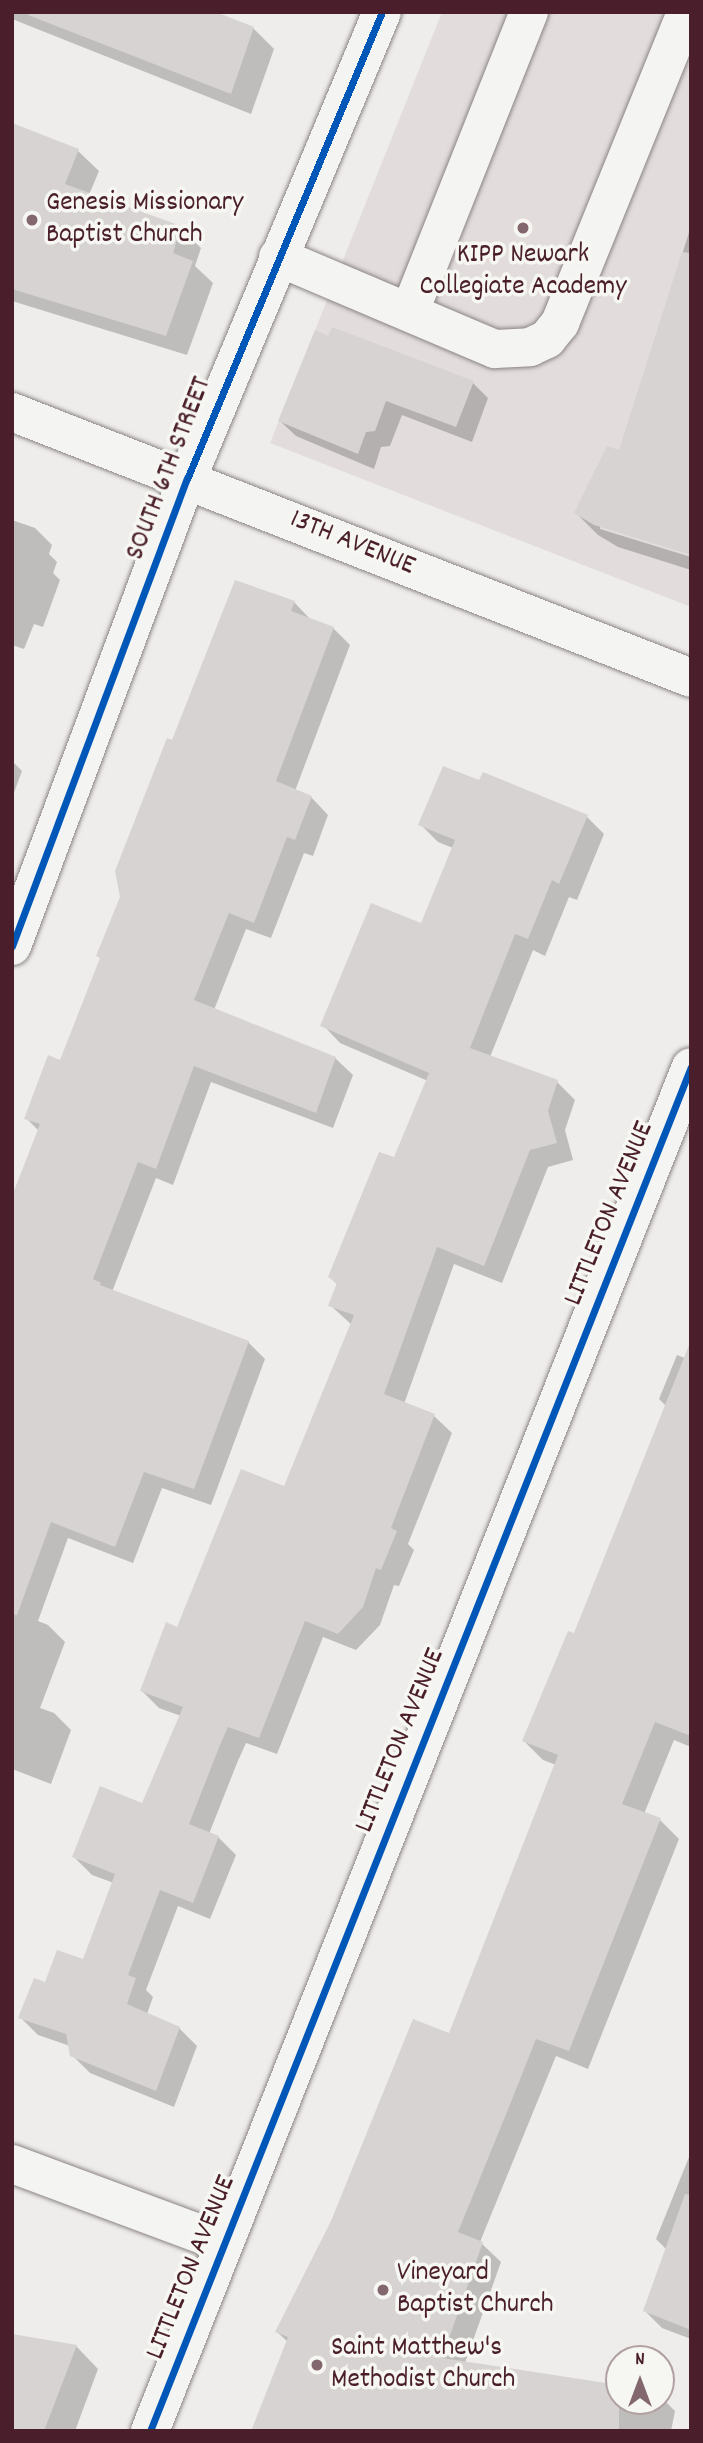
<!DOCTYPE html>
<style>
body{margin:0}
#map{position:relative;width:703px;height:2443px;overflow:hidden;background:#eeedeb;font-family:Dekko,sans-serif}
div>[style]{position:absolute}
.built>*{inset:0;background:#e2dddc}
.shadow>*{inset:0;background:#0003}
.building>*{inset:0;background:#d6d3d2}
.roads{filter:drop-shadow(0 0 2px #8c8385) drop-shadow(0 0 2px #8c8385)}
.minor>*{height:38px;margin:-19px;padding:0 19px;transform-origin:19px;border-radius:19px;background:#f4f4f2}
.cycleway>*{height:7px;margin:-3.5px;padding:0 3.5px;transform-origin:3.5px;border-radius:3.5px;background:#0057b8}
.dots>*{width:19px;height:19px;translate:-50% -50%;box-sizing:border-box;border:4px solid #f6f6f2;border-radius:50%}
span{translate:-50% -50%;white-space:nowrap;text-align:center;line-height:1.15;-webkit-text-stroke:7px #f6f6f2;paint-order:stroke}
.poi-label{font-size:28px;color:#4a1f2b}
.left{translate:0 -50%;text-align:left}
.street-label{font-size:28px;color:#4a1f2b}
.frame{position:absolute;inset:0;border:14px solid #4a1f2b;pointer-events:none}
.north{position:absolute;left:605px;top:2345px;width:70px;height:70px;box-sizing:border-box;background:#f6f6f2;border:2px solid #b1a0a2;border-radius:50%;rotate:0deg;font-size:19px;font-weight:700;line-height:28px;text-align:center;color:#4a1f2b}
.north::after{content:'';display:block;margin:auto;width:24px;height:32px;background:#83676e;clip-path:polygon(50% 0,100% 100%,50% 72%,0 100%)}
</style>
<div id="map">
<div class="built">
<div style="clip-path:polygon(442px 12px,691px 12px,691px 607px,270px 443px)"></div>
</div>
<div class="shadow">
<div style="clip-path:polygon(12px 12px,211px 12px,253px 28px,274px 49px,251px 114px,12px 19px)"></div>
<div style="clip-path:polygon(12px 125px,78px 151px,99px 171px,89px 195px,180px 228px,201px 248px,195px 266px,213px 283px,187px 355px,12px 301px)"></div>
<div style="clip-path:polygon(691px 226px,691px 554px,600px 525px,600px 529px,691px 557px,691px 570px,618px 547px,598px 535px,576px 513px,620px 452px)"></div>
<div style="clip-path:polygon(329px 338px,473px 383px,488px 398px,472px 442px,402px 415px,390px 446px,381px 447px,374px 469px,296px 436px,280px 421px)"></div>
<div style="clip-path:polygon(12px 520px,35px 528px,52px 545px,49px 554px,57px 562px,53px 573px,60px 580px,43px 627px,34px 624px,24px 649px,12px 645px)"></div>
<div style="clip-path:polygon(294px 602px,311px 620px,333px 628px,350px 645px,295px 791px,311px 797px,328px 815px,313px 856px,304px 853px,271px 938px,246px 929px,214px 1010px,335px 1058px,353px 1075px,333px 1128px,211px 1082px,173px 1185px,156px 1178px,112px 1292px,248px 1342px,265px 1359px,211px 1505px,162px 1488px,133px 1563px,68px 1538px,38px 1621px,48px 1625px,65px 1642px,40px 1708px,54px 1713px,71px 1730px,51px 1784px,12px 1769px,12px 1201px,39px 1131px,26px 1118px,61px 1062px,102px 960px,98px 956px,122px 898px,173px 742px)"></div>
<div style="clip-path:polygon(12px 761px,22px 771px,12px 798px)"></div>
<div style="clip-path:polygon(480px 783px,587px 817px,604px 834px,577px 900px,569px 897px,545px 956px,533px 950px,490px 1057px,557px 1082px,575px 1100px,565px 1130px,573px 1160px,548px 1167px,502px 1283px,454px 1264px,404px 1404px,434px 1416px,452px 1433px,408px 1544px,414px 1550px,399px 1586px,394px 1585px,380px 1625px,356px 1650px,323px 1637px,277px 1754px,246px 1743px,237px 1763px,209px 1834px,218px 1837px,236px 1855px,210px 1919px,178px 1906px,146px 1990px,153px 1997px,147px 2014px,179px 2028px,197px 2046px,174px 2107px,90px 2073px,72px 2055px,70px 2046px,38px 2035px,20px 2017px,46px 1985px,84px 1962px,114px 1883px,92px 1875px,74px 1857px,143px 1805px,181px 1716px,159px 1708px,142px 1691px,178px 1629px,285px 1488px,352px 1325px,330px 1305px,338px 1285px,330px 1277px,395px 1160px,428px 1081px,340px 1043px,323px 1025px,422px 925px,453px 848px,438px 842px,420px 824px)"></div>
<div style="clip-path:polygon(691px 1346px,691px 1747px,674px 1740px,644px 1814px,660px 1820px,679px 1839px,588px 2069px,556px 2056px,480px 2242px,501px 2262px,465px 2363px,619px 2386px,619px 2401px,661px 2401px,661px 2397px,675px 2411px,671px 2431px,253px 2431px,288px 2342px,277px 2332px,450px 2035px,556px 1765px,543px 1760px,524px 1741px,575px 1636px,666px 1406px,659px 1399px,677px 1355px,685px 1358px)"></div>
<div style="clip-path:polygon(691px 2152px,691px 2339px,662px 2328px,645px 2311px,667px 2250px,656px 2239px)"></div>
<div style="clip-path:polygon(76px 2346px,98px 2369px,75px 2431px,12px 2431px)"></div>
</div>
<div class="building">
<div style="clip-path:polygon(28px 12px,216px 12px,254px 27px,231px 94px,28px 15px)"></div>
<div style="clip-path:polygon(12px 123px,79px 149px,65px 184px,181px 226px,173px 253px,193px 261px,166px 336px,12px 289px)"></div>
<div style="clip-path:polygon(682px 252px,691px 253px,691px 555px,594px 525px,574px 513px,607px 446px,619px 450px)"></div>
<div style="clip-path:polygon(332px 327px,474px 381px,456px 427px,386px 401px,375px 431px,366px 432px,358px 454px,278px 421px,315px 330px,328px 336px)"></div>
<div style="clip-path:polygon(235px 580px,295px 601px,291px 611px,334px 627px,276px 781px,312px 796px,295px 840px,287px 837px,254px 923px,229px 913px,194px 1000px,336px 1057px,316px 1113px,194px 1066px,156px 1169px,138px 1162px,93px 1279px,101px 1283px,100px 1285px,249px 1341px,194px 1489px,144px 1472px,115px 1547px,51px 1522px,17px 1615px,12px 1614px,12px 1196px,40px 1124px,24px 1119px,48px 1055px,60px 1060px,100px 958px,96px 956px,120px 897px,115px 871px,167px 738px,172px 740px)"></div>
<div style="clip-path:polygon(443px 766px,479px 780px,483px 772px,588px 815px,559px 884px,552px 880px,528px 939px,515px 934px,470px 1048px,558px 1080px,548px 1111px,557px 1143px,530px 1150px,484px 1266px,437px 1247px,384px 1394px,435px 1414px,391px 1528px,397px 1531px,381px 1570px,376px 1568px,363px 1607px,338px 1634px,305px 1621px,259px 1738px,228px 1727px,220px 1745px,189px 1824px,219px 1836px,193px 1903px,160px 1890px,128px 1975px,136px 1978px,127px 2004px,180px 2027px,156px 2091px,70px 2056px,66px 2034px,18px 2018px,34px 1978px,45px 1982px,57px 1950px,83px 1959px,115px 1874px,72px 1857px,100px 1786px,142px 1803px,183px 1707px,140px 1691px,166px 1622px,177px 1627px,241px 1469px,284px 1486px,354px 1315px,328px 1306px,337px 1283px,328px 1277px,379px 1152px,394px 1157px,429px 1073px,320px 1026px,371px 903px,421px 923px,455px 840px,418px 825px)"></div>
<div style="clip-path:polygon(689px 1345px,691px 1736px,655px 1722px,622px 1804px,661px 1818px,569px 2051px,536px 2039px,509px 2107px,458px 2232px,483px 2242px,442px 2358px,619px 2385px,619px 2431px,251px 2431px,288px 2337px,275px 2332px,331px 2221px,413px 2019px,449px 2033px,558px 1755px,522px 1741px,568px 1631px,574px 1633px)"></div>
<div style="clip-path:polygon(685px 2194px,691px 2195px,691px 2330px,643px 2311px)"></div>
<div style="clip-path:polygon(12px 2334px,77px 2345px,44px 2431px,12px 2431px)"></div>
</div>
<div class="roads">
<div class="minor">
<div style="left:278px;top:257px;width:236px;rotate:23deg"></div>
<div style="left:495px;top:349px;width:35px;rotate:-3deg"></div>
<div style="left:530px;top:347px;width:19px;rotate:-25deg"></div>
<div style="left:547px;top:339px;width:21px;rotate:-51deg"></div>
<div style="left:560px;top:323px;width:336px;rotate:-67.9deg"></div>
<div style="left:410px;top:311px;width:322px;rotate:-68.3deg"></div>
<div style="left:12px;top:412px;width:729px;rotate:21.39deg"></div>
<div style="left:12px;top:946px;width:499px;rotate:-69.5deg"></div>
<div style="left:187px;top:479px;width:506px;rotate:-67.34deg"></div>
<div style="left:12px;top:2164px;width:226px;rotate:20.4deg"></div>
<div style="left:150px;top:2431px;width:1467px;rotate:-68.37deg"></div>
</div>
</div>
<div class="cycleway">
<div style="left:12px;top:946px;width:499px;rotate:-69.5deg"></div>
<div style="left:187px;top:479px;width:506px;rotate:-67.34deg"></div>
<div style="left:150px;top:2431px;width:1467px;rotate:-68.37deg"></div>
</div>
<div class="dots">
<div style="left:32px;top:220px;background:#83676e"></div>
<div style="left:523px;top:228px;background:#83676e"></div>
<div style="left:383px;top:2290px;background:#83676e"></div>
<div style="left:317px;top:2365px;background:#83676e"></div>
</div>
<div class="poi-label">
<span class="left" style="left:46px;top:220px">Genesis Missionary<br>Baptist Church</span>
<span style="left:523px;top:272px">KIPP Newark<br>Collegiate Academy</span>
<span class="left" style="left:397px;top:2290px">Vineyard<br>Baptist Church</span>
<span class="left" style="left:331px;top:2365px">Saint Matthew's<br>Methodist Church</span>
</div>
<div class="street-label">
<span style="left:170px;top:469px;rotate:-69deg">SOUTH 6TH STREET</span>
<span style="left:352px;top:544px;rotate:22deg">13TH AVENUE</span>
<span style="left:610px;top:1214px;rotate:-68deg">LITTLETON AVENUE</span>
<span style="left:401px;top:1741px;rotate:-68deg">LITTLETON AVENUE</span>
<span style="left:192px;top:2268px;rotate:-68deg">LITTLETON AVENUE</span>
</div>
<div class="frame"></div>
<div class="north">N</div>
</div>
